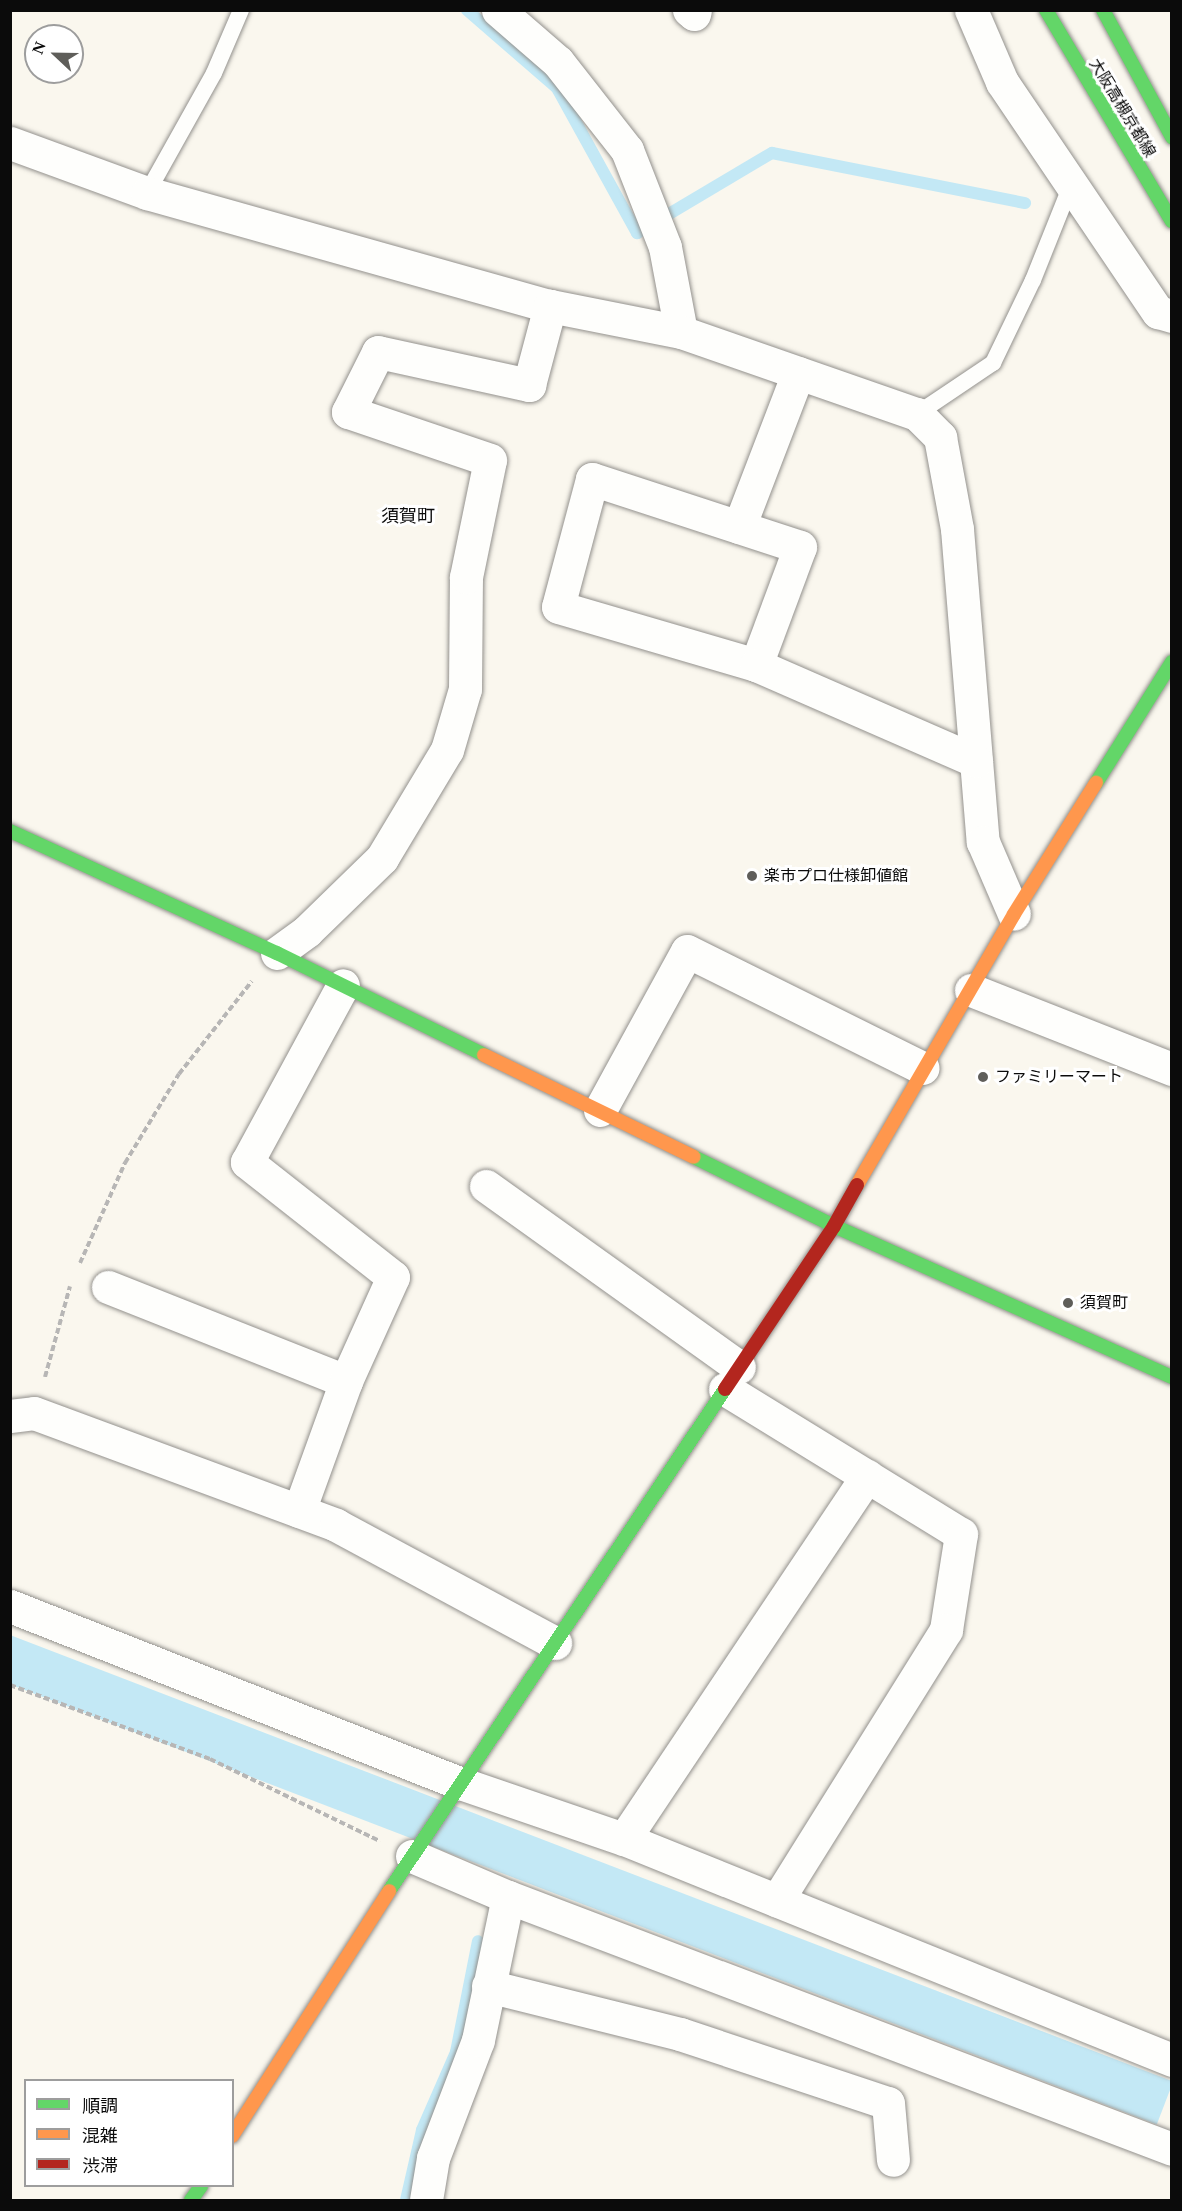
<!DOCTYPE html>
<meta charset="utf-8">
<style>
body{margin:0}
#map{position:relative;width:1182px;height:2211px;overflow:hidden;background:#faf7ee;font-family:"Times New Roman","Noto Sans JP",serif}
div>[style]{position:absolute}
.water>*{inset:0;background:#c3e8f5;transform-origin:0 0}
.stream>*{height:12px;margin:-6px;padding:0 6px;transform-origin:6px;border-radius:6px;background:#c3e8f5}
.path>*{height:4px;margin-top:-2px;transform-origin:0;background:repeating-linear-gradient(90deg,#b7b6b5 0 6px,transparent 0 9px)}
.roads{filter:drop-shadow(0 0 2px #93918d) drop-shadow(0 0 2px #93918d)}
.lane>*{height:16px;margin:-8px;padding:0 8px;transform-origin:8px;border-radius:8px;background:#fefefc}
.street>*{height:33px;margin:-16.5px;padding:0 16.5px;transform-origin:16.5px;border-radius:16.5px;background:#fefefc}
.fast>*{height:14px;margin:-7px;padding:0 7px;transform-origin:7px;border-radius:7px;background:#63d668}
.slow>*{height:14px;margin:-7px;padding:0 7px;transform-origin:7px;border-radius:7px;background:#ff974d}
.jam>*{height:14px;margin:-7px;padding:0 7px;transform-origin:7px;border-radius:7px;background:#b3261e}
.dots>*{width:16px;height:16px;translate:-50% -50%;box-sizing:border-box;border:3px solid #fff;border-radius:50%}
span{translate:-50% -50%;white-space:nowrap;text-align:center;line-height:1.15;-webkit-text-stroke:6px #fff;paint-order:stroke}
.street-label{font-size:16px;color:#0b0b0b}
.poi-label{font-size:16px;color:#0b0b0b}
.left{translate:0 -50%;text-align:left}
.neighbourhood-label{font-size:18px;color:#0b0b0b}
.frame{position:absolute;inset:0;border:12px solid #0b0b0b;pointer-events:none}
.legend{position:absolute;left:24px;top:2079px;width:210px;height:108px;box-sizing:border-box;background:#fff;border:2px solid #9d9d9d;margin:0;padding:8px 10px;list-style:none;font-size:18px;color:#0b0b0b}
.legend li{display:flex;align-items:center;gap:12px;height:30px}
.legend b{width:30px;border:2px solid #9d9d9d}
.north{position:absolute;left:24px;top:24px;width:60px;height:60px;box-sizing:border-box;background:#fff;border:2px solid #9d9d9d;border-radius:50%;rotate:292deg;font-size:16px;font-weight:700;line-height:24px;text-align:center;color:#0b0b0b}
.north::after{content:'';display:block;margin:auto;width:21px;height:27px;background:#5f5e5a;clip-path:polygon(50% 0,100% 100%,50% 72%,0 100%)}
</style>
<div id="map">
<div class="water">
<div style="left:10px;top:1635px;width:1246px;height:46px;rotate:21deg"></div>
</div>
<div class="stream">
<div style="left:467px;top:10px;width:119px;rotate:40.9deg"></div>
<div style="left:557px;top:88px;width:166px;rotate:61.1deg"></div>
<div style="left:637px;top:233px;width:157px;rotate:-30.7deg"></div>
<div style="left:772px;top:153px;width:258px;rotate:11.2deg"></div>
<div style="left:406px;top:2200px;width:72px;rotate:-77.1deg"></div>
<div style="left:422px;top:2130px;width:85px;rotate:-66.4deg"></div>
<div style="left:456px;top:2052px;width:113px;rotate:-78.8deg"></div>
</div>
<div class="path">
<div style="left:80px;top:1263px;width:110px;rotate:-65.8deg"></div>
<div style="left:125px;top:1163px;width:104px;rotate:-58.8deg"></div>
<div style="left:179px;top:1074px;width:118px;rotate:-51.9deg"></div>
<div style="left:45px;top:1377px;width:94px;rotate:-74.6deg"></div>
<div style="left:10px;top:1685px;width:213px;rotate:20.3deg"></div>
<div style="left:210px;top:1759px;width:189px;rotate:25.8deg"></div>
</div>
<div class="roads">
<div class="lane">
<div style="left:147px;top:193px;width:137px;rotate:-60.8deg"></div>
<div style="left:214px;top:73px;width:69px;rotate:-66.8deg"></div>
<div style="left:917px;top:414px;width:92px;rotate:-33.9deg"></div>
<div style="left:993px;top:363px;width:92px;rotate:-64.3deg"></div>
<div style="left:1033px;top:280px;width:102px;rotate:-68.2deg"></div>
</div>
<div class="street">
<div style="left:498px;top:10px;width:79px;rotate:40.9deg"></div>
<div style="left:558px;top:62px;width:112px;rotate:51.9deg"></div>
<div style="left:627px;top:150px;width:104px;rotate:68.6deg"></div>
<div style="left:665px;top:247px;width:86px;rotate:79.3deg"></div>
<div style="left:689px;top:10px;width:6px;rotate:39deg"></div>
<div style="left:694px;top:14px;width:4px;rotate:-76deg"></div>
<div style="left:971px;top:10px;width:78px;rotate:66.7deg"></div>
<div style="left:1002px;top:82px;width:278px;rotate:55.9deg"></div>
<div style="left:1158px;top:312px;width:15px;rotate:16deg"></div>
<div style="left:10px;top:143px;width:146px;rotate:20.1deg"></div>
<div style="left:147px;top:193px;width:419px;rotate:15.7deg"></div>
<div style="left:550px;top:306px;width:134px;rotate:11.2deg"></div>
<div style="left:681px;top:332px;width:250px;rotate:19.2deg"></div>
<div style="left:917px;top:414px;width:33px;rotate:45deg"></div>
<div style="left:940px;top:437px;width:94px;rotate:79.5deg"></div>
<div style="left:957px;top:529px;width:314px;rotate:85.3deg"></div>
<div style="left:983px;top:842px;width:78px;rotate:66.7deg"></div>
<div style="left:739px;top:527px;width:165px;rotate:-69deg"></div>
<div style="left:756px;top:665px;width:126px;rotate:-69.6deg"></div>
<div style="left:800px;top:547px;width:219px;rotate:-161.9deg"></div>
<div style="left:592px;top:479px;width:132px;rotate:104.9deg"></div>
<div style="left:558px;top:607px;width:206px;rotate:16.3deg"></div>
<div style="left:756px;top:665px;width:240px;rotate:23.6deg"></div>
<div style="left:277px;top:953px;width:37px;rotate:-36deg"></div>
<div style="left:307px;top:931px;width:105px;rotate:-44.2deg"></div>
<div style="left:382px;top:858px;width:126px;rotate:-59deg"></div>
<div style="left:447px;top:750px;width:64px;rotate:-73.6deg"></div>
<div style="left:465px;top:689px;width:112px;rotate:-89.5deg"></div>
<div style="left:466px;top:577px;width:119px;rotate:-78.4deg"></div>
<div style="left:490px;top:460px;width:150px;rotate:-161.3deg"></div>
<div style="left:348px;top:412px;width:67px;rotate:-63.4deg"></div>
<div style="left:378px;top:352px;width:155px;rotate:12.3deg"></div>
<div style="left:529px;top:385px;width:82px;rotate:-75.1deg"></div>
<div style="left:971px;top:990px;width:216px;rotate:21.5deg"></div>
<div style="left:600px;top:1110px;width:181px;rotate:-61.3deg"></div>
<div style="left:687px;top:951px;width:263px;rotate:26.4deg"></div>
<div style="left:486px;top:1186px;width:311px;rotate:35.6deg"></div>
<div style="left:108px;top:1287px;width:256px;rotate:21.6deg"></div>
<div style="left:725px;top:1389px;width:277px;rotate:31.6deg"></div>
<div style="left:961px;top:1534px;width:97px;rotate:98.9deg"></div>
<div style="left:946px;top:1630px;width:319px;rotate:122deg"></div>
<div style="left:10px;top:1416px;width:24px;rotate:-7deg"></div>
<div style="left:34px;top:1413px;width:322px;rotate:20.3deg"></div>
<div style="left:336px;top:1525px;width:249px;rotate:28.3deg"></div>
<div style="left:299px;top:1511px;width:138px;rotate:-70.1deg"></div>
<div style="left:346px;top:1381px;width:114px;rotate:-65.7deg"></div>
<div style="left:393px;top:1277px;width:186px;rotate:-141.8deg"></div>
<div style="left:247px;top:1162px;width:201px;rotate:-61.5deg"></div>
<div style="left:10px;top:1606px;width:484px;rotate:21.5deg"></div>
<div style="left:460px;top:1783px;width:173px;rotate:18.9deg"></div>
<div style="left:624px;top:1839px;width:591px;rotate:21.96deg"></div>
<div style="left:624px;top:1839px;width:437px;rotate:-56.2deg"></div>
<div style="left:412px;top:1856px;width:104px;rotate:23.1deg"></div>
<div style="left:508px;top:1897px;width:710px;rotate:20.78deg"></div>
<div style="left:488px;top:1986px;width:198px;rotate:14deg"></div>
<div style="left:680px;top:2034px;width:219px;rotate:18.4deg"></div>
<div style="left:888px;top:2103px;width:57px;rotate:85deg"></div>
<div style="left:426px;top:2200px;width:43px;rotate:-80.5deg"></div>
<div style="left:433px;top:2158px;width:126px;rotate:-69.1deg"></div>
<div style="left:478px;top:2040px;width:146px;rotate:-78.2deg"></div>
</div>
<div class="fast">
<div style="left:1046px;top:10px;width:246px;rotate:59.2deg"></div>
<div style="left:1103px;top:10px;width:145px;rotate:61.5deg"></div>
<div style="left:1096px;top:783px;width:143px;rotate:-57.9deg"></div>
<div style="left:10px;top:831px;width:294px;rotate:24.6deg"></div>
<div style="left:277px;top:953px;width:231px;rotate:26.2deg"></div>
<div style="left:694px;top:1157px;width:156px;rotate:26.2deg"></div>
<div style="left:834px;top:1226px;width:370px;rotate:24.1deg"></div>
<div style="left:389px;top:1891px;width:604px;rotate:-56.2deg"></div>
<div style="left:191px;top:2200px;width:17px;rotate:-54deg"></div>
</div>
<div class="slow">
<div style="left:484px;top:1055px;width:233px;rotate:25.9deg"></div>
<div style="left:857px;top:1185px;width:313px;rotate:-59.9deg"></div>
<div style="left:1014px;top:914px;width:155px;rotate:-58deg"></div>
<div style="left:232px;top:2136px;width:291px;rotate:-57.3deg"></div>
</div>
<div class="jam">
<div style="left:725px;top:1389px;width:196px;rotate:-56.2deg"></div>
<div style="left:834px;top:1226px;width:47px;rotate:-60.7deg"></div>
</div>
</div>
<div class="dots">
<div style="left:752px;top:876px;background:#5f5e5a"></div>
<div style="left:983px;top:1077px;background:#5f5e5a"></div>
<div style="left:1068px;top:1303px;background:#5f5e5a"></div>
</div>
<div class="street-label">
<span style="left:1122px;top:108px;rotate:59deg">大阪高槻京都線</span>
</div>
<div class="poi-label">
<span class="left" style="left:764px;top:876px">楽市プロ仕様卸値館</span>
<span class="left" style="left:995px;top:1077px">ファミリーマート</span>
<span class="left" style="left:1080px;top:1303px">須賀町</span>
</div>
<div class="neighbourhood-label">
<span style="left:408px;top:516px">須賀町</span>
</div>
<div class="frame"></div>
<ul class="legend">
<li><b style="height:8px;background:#63d668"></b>順調</li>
<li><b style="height:8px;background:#ff974d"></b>混雑</li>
<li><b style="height:8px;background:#b3261e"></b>渋滞</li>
</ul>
<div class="north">N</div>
</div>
